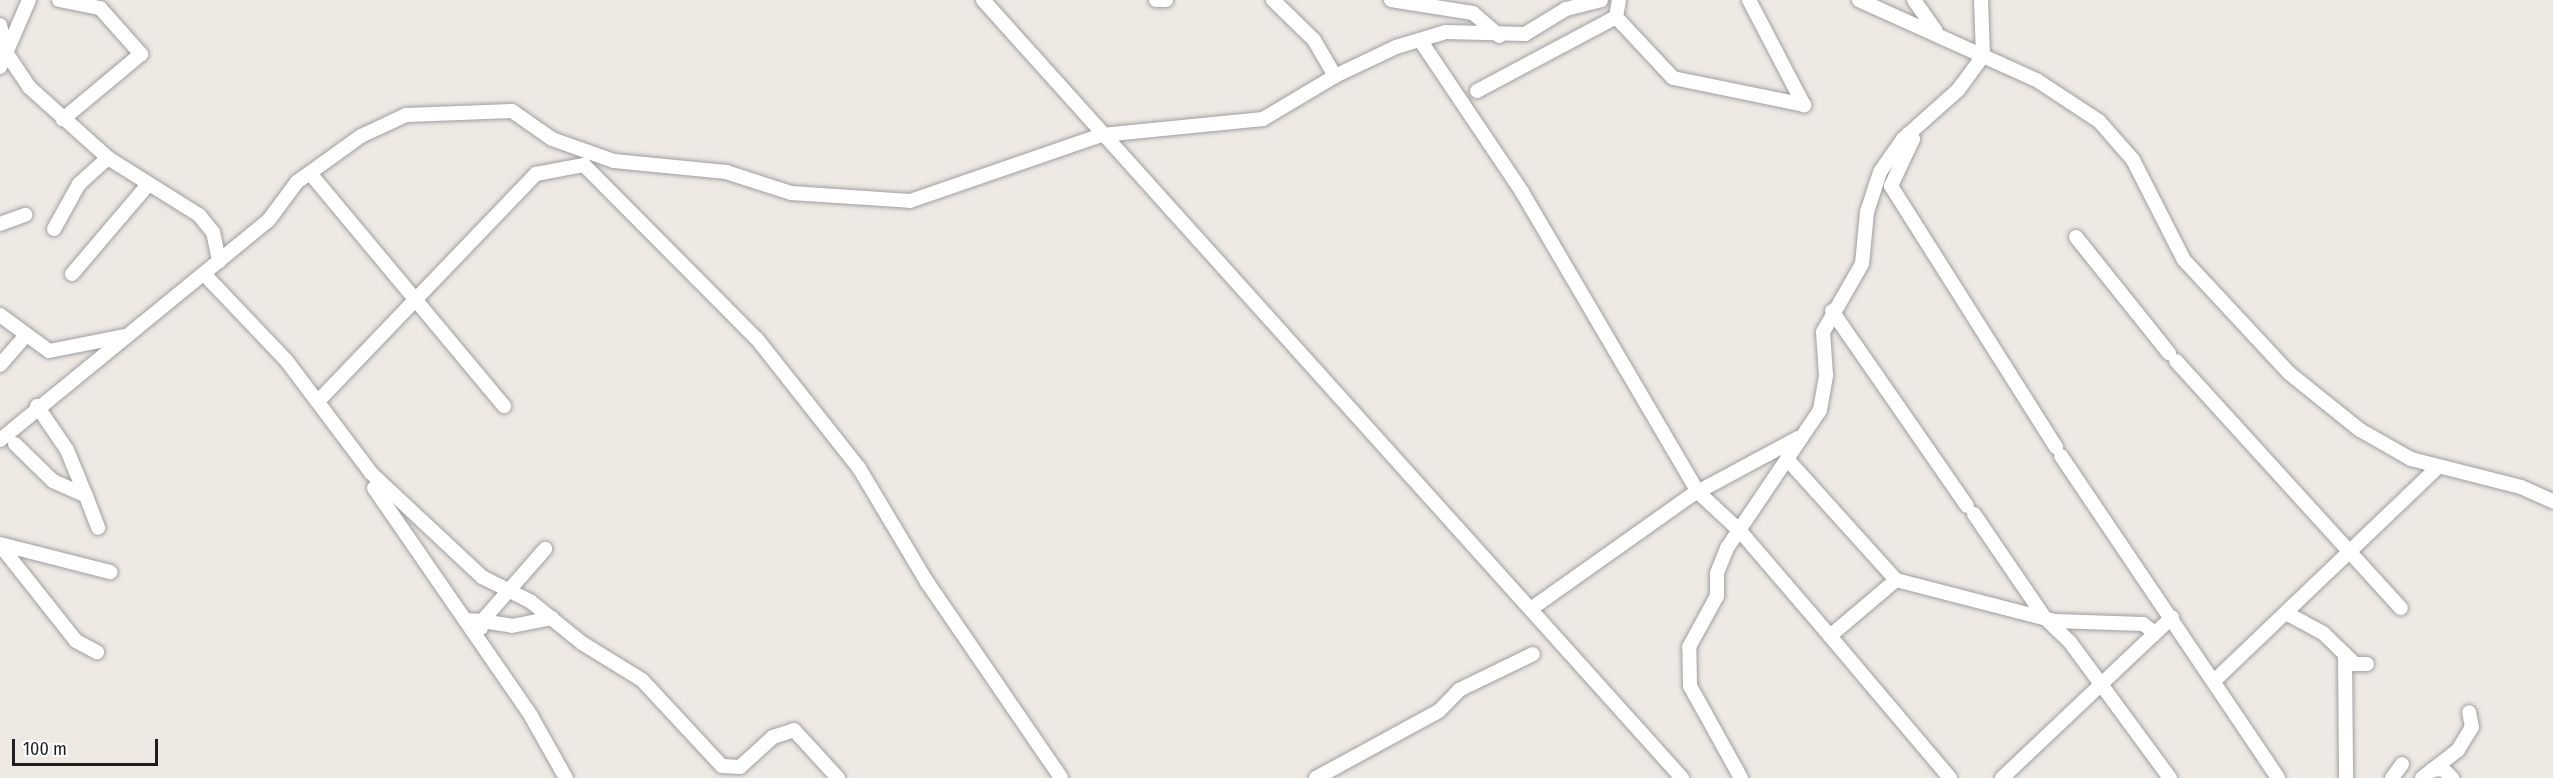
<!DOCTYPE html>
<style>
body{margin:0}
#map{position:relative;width:2553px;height:778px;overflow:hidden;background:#efe9e4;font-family:"Fira Sans Condensed",sans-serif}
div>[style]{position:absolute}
.roads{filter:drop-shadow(0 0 2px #9f9f9f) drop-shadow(0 0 2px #9f9f9f)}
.minor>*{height:14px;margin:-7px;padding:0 7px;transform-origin:7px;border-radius:7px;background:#fff}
span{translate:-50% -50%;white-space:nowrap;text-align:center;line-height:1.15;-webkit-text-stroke:6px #fff;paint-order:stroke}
.scale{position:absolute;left:12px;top:739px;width:146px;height:27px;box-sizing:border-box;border:3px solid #1e1e1e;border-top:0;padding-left:8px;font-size:18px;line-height:21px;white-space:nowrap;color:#1e1e1e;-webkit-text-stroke:4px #fff;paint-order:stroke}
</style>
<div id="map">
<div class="roads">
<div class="minor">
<div style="left:59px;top:0;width:42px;rotate:11deg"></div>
<div style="left:100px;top:8px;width:62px;rotate:48.3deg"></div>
<div style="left:141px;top:54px;width:102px;rotate:140.2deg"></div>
<div style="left:983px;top:0;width:1046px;rotate:48.06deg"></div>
<div style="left:1156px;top:0;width:10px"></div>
<div style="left:1273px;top:0;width:57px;rotate:44.3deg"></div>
<div style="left:1314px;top:40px;width:42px;rotate:59.7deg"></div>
<div style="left:1391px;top:0;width:83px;rotate:9deg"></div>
<div style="left:1473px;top:13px;width:35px;rotate:41deg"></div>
<div style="left:1619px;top:0;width:17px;rotate:100deg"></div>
<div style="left:1616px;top:17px;width:83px;rotate:46.9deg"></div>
<div style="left:1673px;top:78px;width:134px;rotate:11.6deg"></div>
<div style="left:1749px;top:0;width:119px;rotate:62.4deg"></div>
<div style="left:1859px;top:0;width:196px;rotate:24.3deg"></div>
<div style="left:2038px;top:81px;width:73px;rotate:33.3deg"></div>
<div style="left:2099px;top:121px;width:52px;rotate:48.9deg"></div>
<div style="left:2133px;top:160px;width:112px;rotate:63deg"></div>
<div style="left:2184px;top:260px;width:154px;rotate:47.1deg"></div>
<div style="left:2289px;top:373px;width:91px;rotate:38.8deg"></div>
<div style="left:2360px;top:430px;width:59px;rotate:29.6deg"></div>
<div style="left:2411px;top:459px;width:114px;rotate:14.3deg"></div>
<div style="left:2521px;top:487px;width:35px;rotate:24deg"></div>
<div style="left:1914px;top:0;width:38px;rotate:55deg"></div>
<div style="left:0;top:25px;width:30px;rotate:76deg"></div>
<div style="left:7px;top:54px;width:40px;rotate:56deg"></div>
<div style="left:29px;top:87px;width:106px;rotate:41.9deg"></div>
<div style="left:108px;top:158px;width:107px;rotate:32.1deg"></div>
<div style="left:199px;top:215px;width:22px;rotate:51deg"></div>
<div style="left:213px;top:232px;width:30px;rotate:78deg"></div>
<div style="left:1420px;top:40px;width:183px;rotate:56.1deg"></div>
<div style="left:1522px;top:192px;width:342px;rotate:59.6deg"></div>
<div style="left:0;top:67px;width:73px;rotate:-66.6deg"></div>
<div style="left:1477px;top:91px;width:157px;rotate:-28deg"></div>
<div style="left:1908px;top:134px;width:7px;rotate:45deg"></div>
<div style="left:1913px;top:139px;width:52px;rotate:115.1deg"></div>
<div style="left:1891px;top:186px;width:309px;rotate:57.7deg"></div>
<div style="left:314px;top:178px;width:297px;rotate:50.2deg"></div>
<div style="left:0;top:224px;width:27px;rotate:-20deg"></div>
<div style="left:54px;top:229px;width:51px;rotate:-60.9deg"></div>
<div style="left:79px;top:184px;width:39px;rotate:-42deg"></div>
<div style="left:2076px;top:237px;width:149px;rotate:51.3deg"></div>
<div style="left:72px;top:274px;width:116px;rotate:-49.6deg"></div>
<div style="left:204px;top:274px;width:119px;rotate:46.4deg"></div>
<div style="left:286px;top:360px;width:141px;rotate:53deg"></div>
<div style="left:371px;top:473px;width:152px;rotate:43.1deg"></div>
<div style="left:482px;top:577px;width:54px;rotate:26.6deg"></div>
<div style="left:530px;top:601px;width:67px;rotate:38.9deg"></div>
<div style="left:582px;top:643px;width:70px;rotate:31.7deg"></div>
<div style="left:642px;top:680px;width:117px;rotate:47.1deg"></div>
<div style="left:722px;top:766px;width:18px;rotate:3deg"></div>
<div style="left:740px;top:767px;width:45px;rotate:-42.3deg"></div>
<div style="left:773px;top:737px;width:22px;rotate:-18deg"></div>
<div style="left:794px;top:730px;width:65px;rotate:47.5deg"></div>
<div style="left:1832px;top:311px;width:237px;rotate:55.3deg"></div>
<div style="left:0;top:315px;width:61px;rotate:36.3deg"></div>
<div style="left:49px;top:351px;width:77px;rotate:-11.2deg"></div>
<div style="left:2176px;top:361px;width:334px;rotate:47.7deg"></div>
<div style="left:0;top:365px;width:40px;rotate:-49deg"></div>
<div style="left:323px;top:396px;width:308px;rotate:-46.2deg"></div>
<div style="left:536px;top:174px;width:49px;rotate:-10.6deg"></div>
<div style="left:584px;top:165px;width:245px;rotate:45.2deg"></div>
<div style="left:757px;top:339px;width:164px;rotate:51.7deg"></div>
<div style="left:859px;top:468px;width:133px;rotate:59.2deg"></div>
<div style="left:927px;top:582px;width:237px;rotate:55.6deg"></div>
<div style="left:37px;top:406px;width:53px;rotate:55.7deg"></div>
<div style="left:67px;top:450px;width:50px;rotate:67.6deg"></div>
<div style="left:0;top:440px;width:346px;rotate:-39.3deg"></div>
<div style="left:268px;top:221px;width:49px;rotate:-53.4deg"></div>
<div style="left:297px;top:182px;width:79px;rotate:-35.7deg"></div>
<div style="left:361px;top:136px;width:50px;rotate:-25deg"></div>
<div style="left:406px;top:115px;width:106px;rotate:-2.2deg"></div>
<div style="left:512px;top:111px;width:49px;rotate:35deg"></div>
<div style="left:552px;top:139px;width:66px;rotate:19.5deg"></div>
<div style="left:614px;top:161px;width:113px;rotate:5.6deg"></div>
<div style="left:726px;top:172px;width:68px;rotate:17.9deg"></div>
<div style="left:791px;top:193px;width:119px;rotate:3.8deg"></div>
<div style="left:910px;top:201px;width:203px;rotate:-19deg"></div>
<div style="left:1102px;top:135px;width:162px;rotate:-5.7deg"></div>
<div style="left:1263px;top:119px;width:84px;rotate:-30.8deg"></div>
<div style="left:1335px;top:76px;width:68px;rotate:-25.4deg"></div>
<div style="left:1396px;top:47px;width:52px;rotate:-16.7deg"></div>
<div style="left:1446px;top:32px;width:79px;rotate:1.5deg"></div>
<div style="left:1525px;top:34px;width:48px;rotate:-31.4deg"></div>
<div style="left:1566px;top:9px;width:36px;rotate:-14deg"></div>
<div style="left:15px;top:444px;width:53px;rotate:44.2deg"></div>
<div style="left:53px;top:481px;width:36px;rotate:24deg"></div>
<div style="left:86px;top:496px;width:34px;rotate:69deg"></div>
<div style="left:2061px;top:456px;width:388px;rotate:56deg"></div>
<div style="left:1788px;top:460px;width:161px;rotate:48deg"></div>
<div style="left:374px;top:488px;width:277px;rotate:55.4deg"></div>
<div style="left:531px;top:716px;width:71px;rotate:60.6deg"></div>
<div style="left:1698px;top:492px;width:57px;rotate:42.9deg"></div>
<div style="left:1740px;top:531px;width:138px;rotate:49.4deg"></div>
<div style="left:1974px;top:514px;width:126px;rotate:55.7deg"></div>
<div style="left:2045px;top:618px;width:35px;rotate:44deg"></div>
<div style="left:2070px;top:642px;width:169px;rotate:53.7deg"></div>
<div style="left:0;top:544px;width:114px;rotate:14.3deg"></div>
<div style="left:0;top:545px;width:122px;rotate:51.6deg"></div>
<div style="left:76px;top:641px;width:24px;rotate:28deg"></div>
<div style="left:1535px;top:606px;width:192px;rotate:-35.3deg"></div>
<div style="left:1692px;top:495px;width:120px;rotate:-28.3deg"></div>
<div style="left:2286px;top:613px;width:42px;rotate:28.4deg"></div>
<div style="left:2323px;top:633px;width:45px;rotate:44.1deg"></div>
<div style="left:2355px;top:664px;width:12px"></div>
<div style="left:465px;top:620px;width:17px;rotate:3deg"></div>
<div style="left:482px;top:621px;width:96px;rotate:-48.8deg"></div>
<div style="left:481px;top:628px;width:7px;rotate:-82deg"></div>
<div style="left:482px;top:621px;width:30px;rotate:9deg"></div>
<div style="left:512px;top:626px;width:41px;rotate:-11.3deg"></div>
<div style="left:2345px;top:654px;width:124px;rotate:89.5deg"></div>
<div style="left:2214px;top:681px;width:310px;rotate:-43.7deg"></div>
<div style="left:2432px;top:770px;width:11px;rotate:-5deg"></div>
<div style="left:2443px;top:769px;width:13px;rotate:45deg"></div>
<div style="left:1316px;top:778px;width:140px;rotate:-28.6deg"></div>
<div style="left:1439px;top:711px;width:29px;rotate:-46deg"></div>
<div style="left:1459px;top:690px;width:82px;rotate:-25.9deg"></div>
<div style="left:1741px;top:778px;width:105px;rotate:-119deg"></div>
<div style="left:1690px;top:686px;width:39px;rotate:-91deg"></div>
<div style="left:1689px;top:647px;width:58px;rotate:-61.2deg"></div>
<div style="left:1717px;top:596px;width:23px;rotate:-90deg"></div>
<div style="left:1717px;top:573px;width:27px;rotate:-68deg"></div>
<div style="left:1727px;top:548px;width:166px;rotate:-56deg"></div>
<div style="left:1820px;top:410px;width:36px;rotate:-80deg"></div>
<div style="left:1826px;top:375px;width:43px;rotate:-94deg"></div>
<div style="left:1823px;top:332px;width:78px;rotate:-60.2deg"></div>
<div style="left:1862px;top:264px;width:52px;rotate:-84.5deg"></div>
<div style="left:1867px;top:212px;width:42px;rotate:-72deg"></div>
<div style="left:1880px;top:172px;width:40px;rotate:-55.1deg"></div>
<div style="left:1903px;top:139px;width:74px;rotate:-41.7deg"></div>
<div style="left:1958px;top:90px;width:42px;rotate:-53.7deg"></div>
<div style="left:1983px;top:56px;width:56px;rotate:-92deg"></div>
<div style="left:1950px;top:778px;width:186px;rotate:-130.2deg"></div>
<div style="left:1830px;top:636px;width:87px;rotate:-40.3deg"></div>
<div style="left:1896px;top:580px;width:164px;rotate:14.5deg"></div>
<div style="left:2055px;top:621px;width:88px;rotate:2deg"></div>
<div style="left:2143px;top:624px;width:15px;rotate:37deg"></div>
<div style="left:2002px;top:778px;width:234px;rotate:-43.4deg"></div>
<div style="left:2392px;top:778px;width:17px;rotate:-54deg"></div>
<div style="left:2422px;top:778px;width:46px;rotate:-37.9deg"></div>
<div style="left:2458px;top:750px;width:27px;rotate:-59deg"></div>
<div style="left:2472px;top:727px;width:15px;rotate:-101deg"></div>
</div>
</div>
<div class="scale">100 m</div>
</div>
